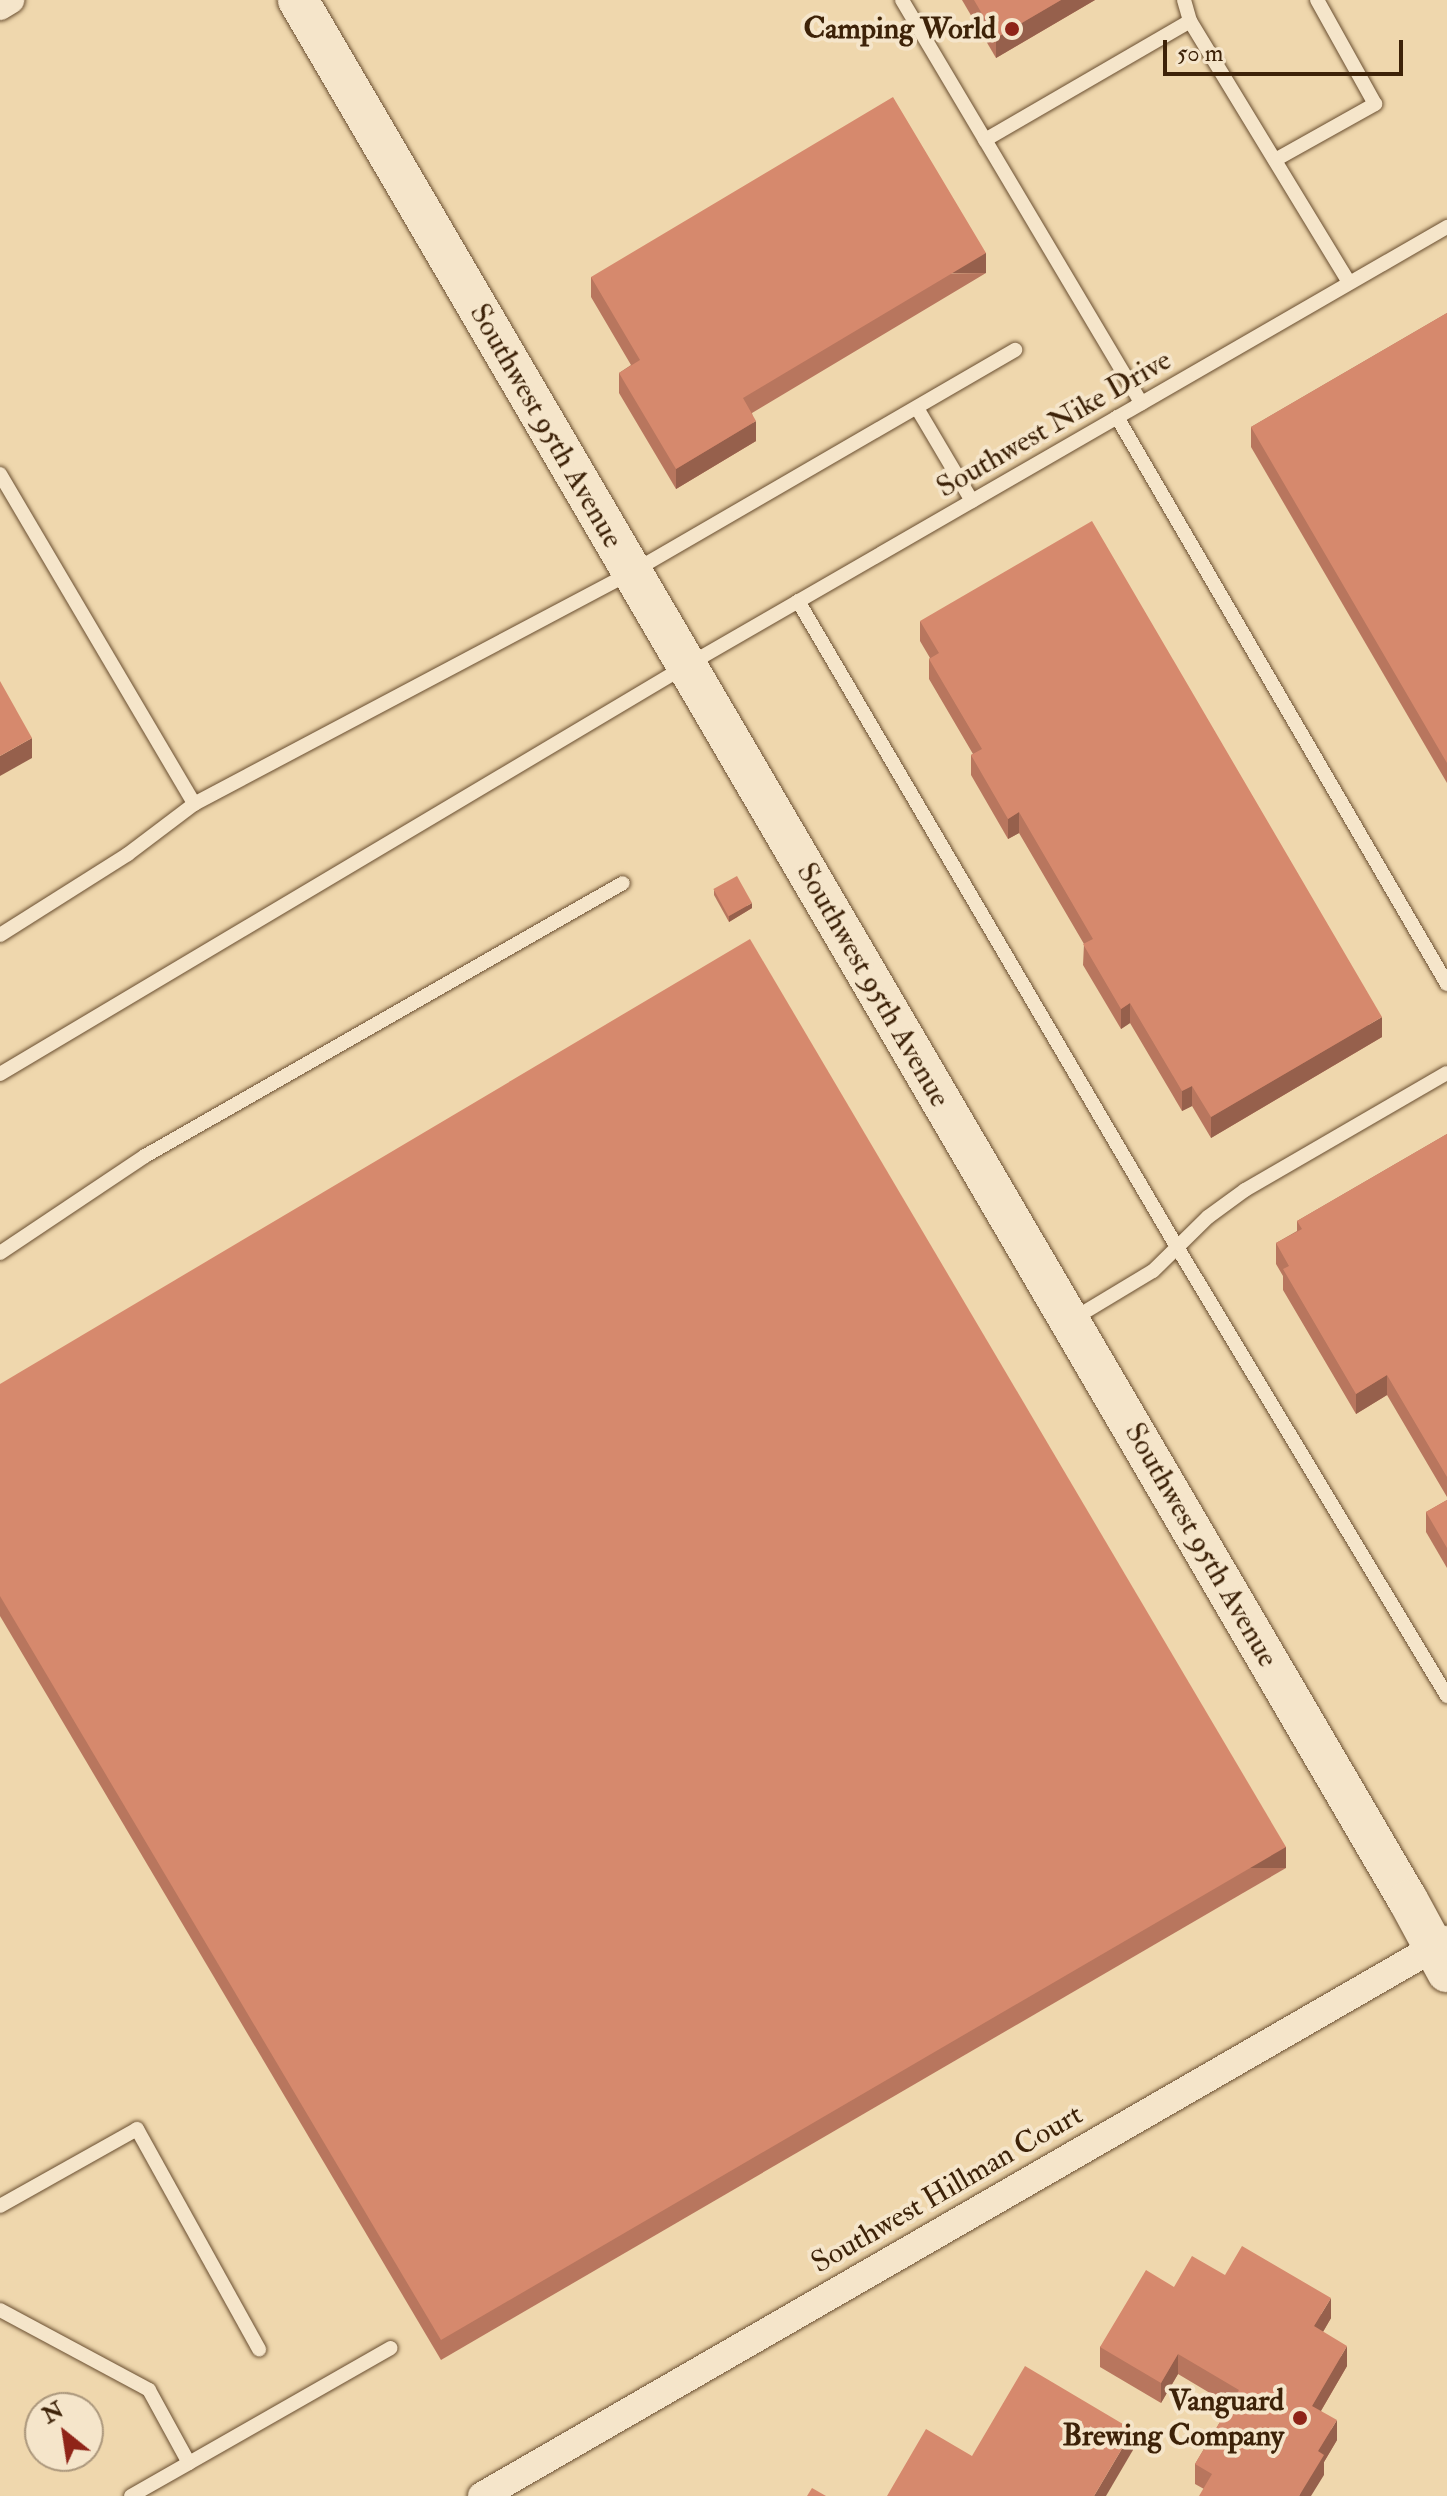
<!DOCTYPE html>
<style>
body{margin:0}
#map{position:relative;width:1447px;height:2496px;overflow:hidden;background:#efd7ad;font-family:"IM FELL Double Pica",serif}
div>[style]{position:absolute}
.roads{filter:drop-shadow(0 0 2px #6a4f31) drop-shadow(0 0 2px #6a4f31)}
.service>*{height:14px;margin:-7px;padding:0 7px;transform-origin:7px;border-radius:7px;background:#f5e5ca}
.minor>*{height:28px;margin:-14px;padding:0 14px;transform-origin:14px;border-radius:14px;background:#f5e5ca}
.secondary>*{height:40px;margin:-20px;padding:0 20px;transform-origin:20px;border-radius:20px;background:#f5e5ca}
.wall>*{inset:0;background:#b8765e}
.shaded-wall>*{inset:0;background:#96604c;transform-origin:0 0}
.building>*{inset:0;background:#d6896d;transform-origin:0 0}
.dots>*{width:22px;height:22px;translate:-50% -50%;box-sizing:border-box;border:4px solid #f5e5ca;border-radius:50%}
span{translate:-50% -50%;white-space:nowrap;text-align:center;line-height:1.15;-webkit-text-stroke:8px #f5e5ca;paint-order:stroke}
.poi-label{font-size:30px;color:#3d2208;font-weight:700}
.right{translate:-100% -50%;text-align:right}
.street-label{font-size:30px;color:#3d2208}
.north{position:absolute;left:24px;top:2392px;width:80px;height:80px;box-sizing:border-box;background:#f5e5ca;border:2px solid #ab977c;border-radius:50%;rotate:330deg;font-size:22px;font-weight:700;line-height:32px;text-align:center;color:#3d2208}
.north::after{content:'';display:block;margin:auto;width:28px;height:36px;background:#8f2418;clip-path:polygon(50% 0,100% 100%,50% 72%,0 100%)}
.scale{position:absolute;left:1163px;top:40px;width:240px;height:36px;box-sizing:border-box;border:4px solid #3d2208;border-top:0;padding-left:10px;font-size:24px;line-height:28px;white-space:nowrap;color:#3d2208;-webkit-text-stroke:6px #f5e5ca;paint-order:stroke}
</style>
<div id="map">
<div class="roads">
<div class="service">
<div style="left:902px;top:0;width:469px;rotate:59.3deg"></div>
<div style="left:1184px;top:0;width:22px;rotate:74deg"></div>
<div style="left:1190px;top:21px;width:306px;rotate:58.7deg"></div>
<div style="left:985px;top:140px;width:237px;rotate:-30.1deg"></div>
<div style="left:1275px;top:160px;width:115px;rotate:-29.2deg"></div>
<div style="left:1375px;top:104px;width:119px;rotate:-119.1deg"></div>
<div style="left:917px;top:408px;width:108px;rotate:59.4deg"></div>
<div style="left:1117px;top:417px;width:656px;rotate:59.8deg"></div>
<div style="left:0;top:474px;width:383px;rotate:59.5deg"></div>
<div style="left:798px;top:601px;width:749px;rotate:59.6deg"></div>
<div style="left:1177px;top:1247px;width:524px;rotate:58.98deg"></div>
<div style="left:0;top:935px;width:151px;rotate:-32.3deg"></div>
<div style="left:128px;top:854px;width:83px;rotate:-37.1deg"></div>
<div style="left:194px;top:804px;width:496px;rotate:-27.9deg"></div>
<div style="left:632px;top:572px;width:443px;rotate:-30.1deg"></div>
<div style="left:0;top:1074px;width:798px;rotate:-30.74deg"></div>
<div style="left:686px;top:666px;width:879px;rotate:-29.98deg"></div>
<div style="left:0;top:1253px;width:174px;rotate:-33.8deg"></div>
<div style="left:145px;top:1156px;width:550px;rotate:-29.73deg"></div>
<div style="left:1073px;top:1319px;width:93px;rotate:-31deg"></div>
<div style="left:1153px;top:1271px;width:77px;rotate:-44.5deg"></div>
<div style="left:1208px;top:1217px;width:46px;rotate:-36.1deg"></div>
<div style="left:1245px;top:1190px;width:233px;rotate:-30.1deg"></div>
<div style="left:0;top:2206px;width:157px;rotate:-29.3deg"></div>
<div style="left:137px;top:2129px;width:252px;rotate:61deg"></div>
<div style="left:0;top:2310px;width:169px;rotate:28.2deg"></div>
<div style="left:149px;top:2390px;width:83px;rotate:61.3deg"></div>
<div style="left:189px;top:2463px;width:232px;rotate:-29.7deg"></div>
<div style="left:131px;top:2496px;width:67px;rotate:-29.6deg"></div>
</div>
<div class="minor">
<div style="left:0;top:6px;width:12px;rotate:-31deg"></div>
<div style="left:482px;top:2496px;width:1114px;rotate:-29.95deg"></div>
</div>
<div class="secondary">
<div style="left:298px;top:0;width:2200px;rotate:59.71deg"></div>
<div style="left:1408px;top:1900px;width:82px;rotate:61.6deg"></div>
</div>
</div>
<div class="wall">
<div style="clip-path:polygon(962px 0,1095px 0,996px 58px)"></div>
<div style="clip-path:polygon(986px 273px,752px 413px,756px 441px,676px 489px,619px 393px,619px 373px,631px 365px,591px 297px,591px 277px)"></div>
<div style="clip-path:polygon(1447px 313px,1447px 783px,1251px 447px,1251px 427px)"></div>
<div style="clip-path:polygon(920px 621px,1382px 1037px,1211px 1138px,1192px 1106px,1182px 1111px,1130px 1023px,1121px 1029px,1083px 965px,1084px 944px,1019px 833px,1008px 839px,971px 775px,971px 755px,973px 754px,929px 679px,929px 659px,930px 658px,920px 641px)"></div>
<div style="clip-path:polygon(714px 890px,752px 908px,729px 922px,714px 895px)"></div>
<div style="clip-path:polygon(1447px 1134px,1447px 1497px,1387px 1395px,1356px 1414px,1283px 1290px,1283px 1276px,1276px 1264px,1276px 1243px,1297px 1231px,1297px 1221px)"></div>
<div style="clip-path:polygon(0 1384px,1286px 1868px,441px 2360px,0 1616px)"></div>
<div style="clip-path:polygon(1447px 1500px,1447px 1568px,1426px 1532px,1426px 1512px)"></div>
<div style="clip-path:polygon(1225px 2275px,1331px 2318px,1323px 2332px,1347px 2366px,1321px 2411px,1337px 2440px,1324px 2462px,1324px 2475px,1204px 2489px,1195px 2484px,1195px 2464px,1230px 2405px,1178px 2374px,1161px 2403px,1100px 2367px,1100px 2347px,1174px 2287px)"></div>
</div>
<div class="shaded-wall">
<div style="clip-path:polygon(1061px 0,1095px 0,996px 58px,996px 38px)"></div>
<div style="left:986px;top:253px;width:20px;height:283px;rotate:90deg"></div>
<div style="clip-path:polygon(756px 421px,756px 441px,676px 489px,676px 469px)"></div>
<div style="clip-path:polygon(32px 738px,32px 758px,0 776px,0 756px)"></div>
<div style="clip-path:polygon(1019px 812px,1019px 833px,1008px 839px,1008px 819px)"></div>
<div style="clip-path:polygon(752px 903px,752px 908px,729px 922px,729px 916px)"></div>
<div style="clip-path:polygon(1130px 1003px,1130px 1023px,1121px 1029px,1121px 1009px)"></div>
<div style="clip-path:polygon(1382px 1017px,1382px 1037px,1211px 1138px,1211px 1117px)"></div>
<div style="clip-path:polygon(1192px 1086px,1192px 1106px,1182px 1111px,1182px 1091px)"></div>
<div style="clip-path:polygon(1387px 1375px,1387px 1395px,1356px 1414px,1356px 1394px)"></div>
<div style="left:1286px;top:1847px;width:21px;height:978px;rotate:90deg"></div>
<div style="clip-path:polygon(1331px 2298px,1331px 2318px,1314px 2347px,1314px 2326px)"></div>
<div style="clip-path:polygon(1347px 2346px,1347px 2366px,1312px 2426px,1312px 2406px)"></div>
<div style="clip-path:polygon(1178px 2354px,1178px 2374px,1161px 2403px,1161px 2383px)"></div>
<div style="clip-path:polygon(1337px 2420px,1337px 2440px,1324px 2462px,1324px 2475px,1311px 2496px,1299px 2496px,1318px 2451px)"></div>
<div style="clip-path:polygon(1133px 2430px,1133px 2450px,1106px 2496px,1094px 2496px)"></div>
</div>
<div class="building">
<div style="clip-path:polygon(974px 0,1061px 0,996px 38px)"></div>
<div style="clip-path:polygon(893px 97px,986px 253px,743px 398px,756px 421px,676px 469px,619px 373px,640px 360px,591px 277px)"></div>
<div style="clip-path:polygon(1447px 313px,1447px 763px,1251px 427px)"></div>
<div style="clip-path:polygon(1092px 521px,1382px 1017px,1211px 1117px,1192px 1086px,1182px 1091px,1130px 1003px,1121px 1009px,1083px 944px,1093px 939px,1019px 812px,1008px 819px,971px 755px,982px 749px,929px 659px,939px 653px,920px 621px)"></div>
<div style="clip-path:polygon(0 681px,32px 738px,0 756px)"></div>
<div style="left:737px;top:876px;width:31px;height:27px;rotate:61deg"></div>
<div style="clip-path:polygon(750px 939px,1286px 1847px,441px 2340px,0 1596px,0 1384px)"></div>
<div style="clip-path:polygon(1447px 1134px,1447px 1477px,1387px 1375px,1356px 1394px,1283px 1269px,1289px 1266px,1276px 1243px,1302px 1229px,1297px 1221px)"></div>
<div style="clip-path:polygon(1447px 1500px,1447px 1548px,1426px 1512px)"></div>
<div style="clip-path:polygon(1242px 2246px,1331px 2298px,1314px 2326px,1347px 2346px,1312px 2406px,1337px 2420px,1318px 2451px,1324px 2455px,1299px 2496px,1199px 2496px,1212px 2474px,1195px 2464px,1239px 2390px,1178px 2354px,1161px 2383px,1100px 2347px,1146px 2270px,1174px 2287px,1192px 2256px,1225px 2275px)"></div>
<div style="clip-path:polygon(1025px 2366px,1133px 2430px,1094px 2496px,887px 2496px,926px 2429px,972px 2456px)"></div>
<div style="clip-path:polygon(812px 2488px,826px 2496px,807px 2496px)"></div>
</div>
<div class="dots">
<div style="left:1012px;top:29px;background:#8f2418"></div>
<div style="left:1300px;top:2418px;background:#8f2418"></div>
</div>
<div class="poi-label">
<span class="right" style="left:996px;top:29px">Camping World</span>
<span class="right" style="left:1284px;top:2418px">Vanguard<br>Brewing Company</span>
</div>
<div class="street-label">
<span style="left:1054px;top:424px;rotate:-30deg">Southwest Nike Drive</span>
<span style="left:546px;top:426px;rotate:60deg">Southwest 95th Avenue</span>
<span style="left:873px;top:985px;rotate:60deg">Southwest 95th Avenue</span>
<span style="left:1201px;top:1545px;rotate:60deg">Southwest 95th Avenue</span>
<span style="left:947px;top:2189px;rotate:-30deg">Southwest Hillman Court</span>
</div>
<div class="north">N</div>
<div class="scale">50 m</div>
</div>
